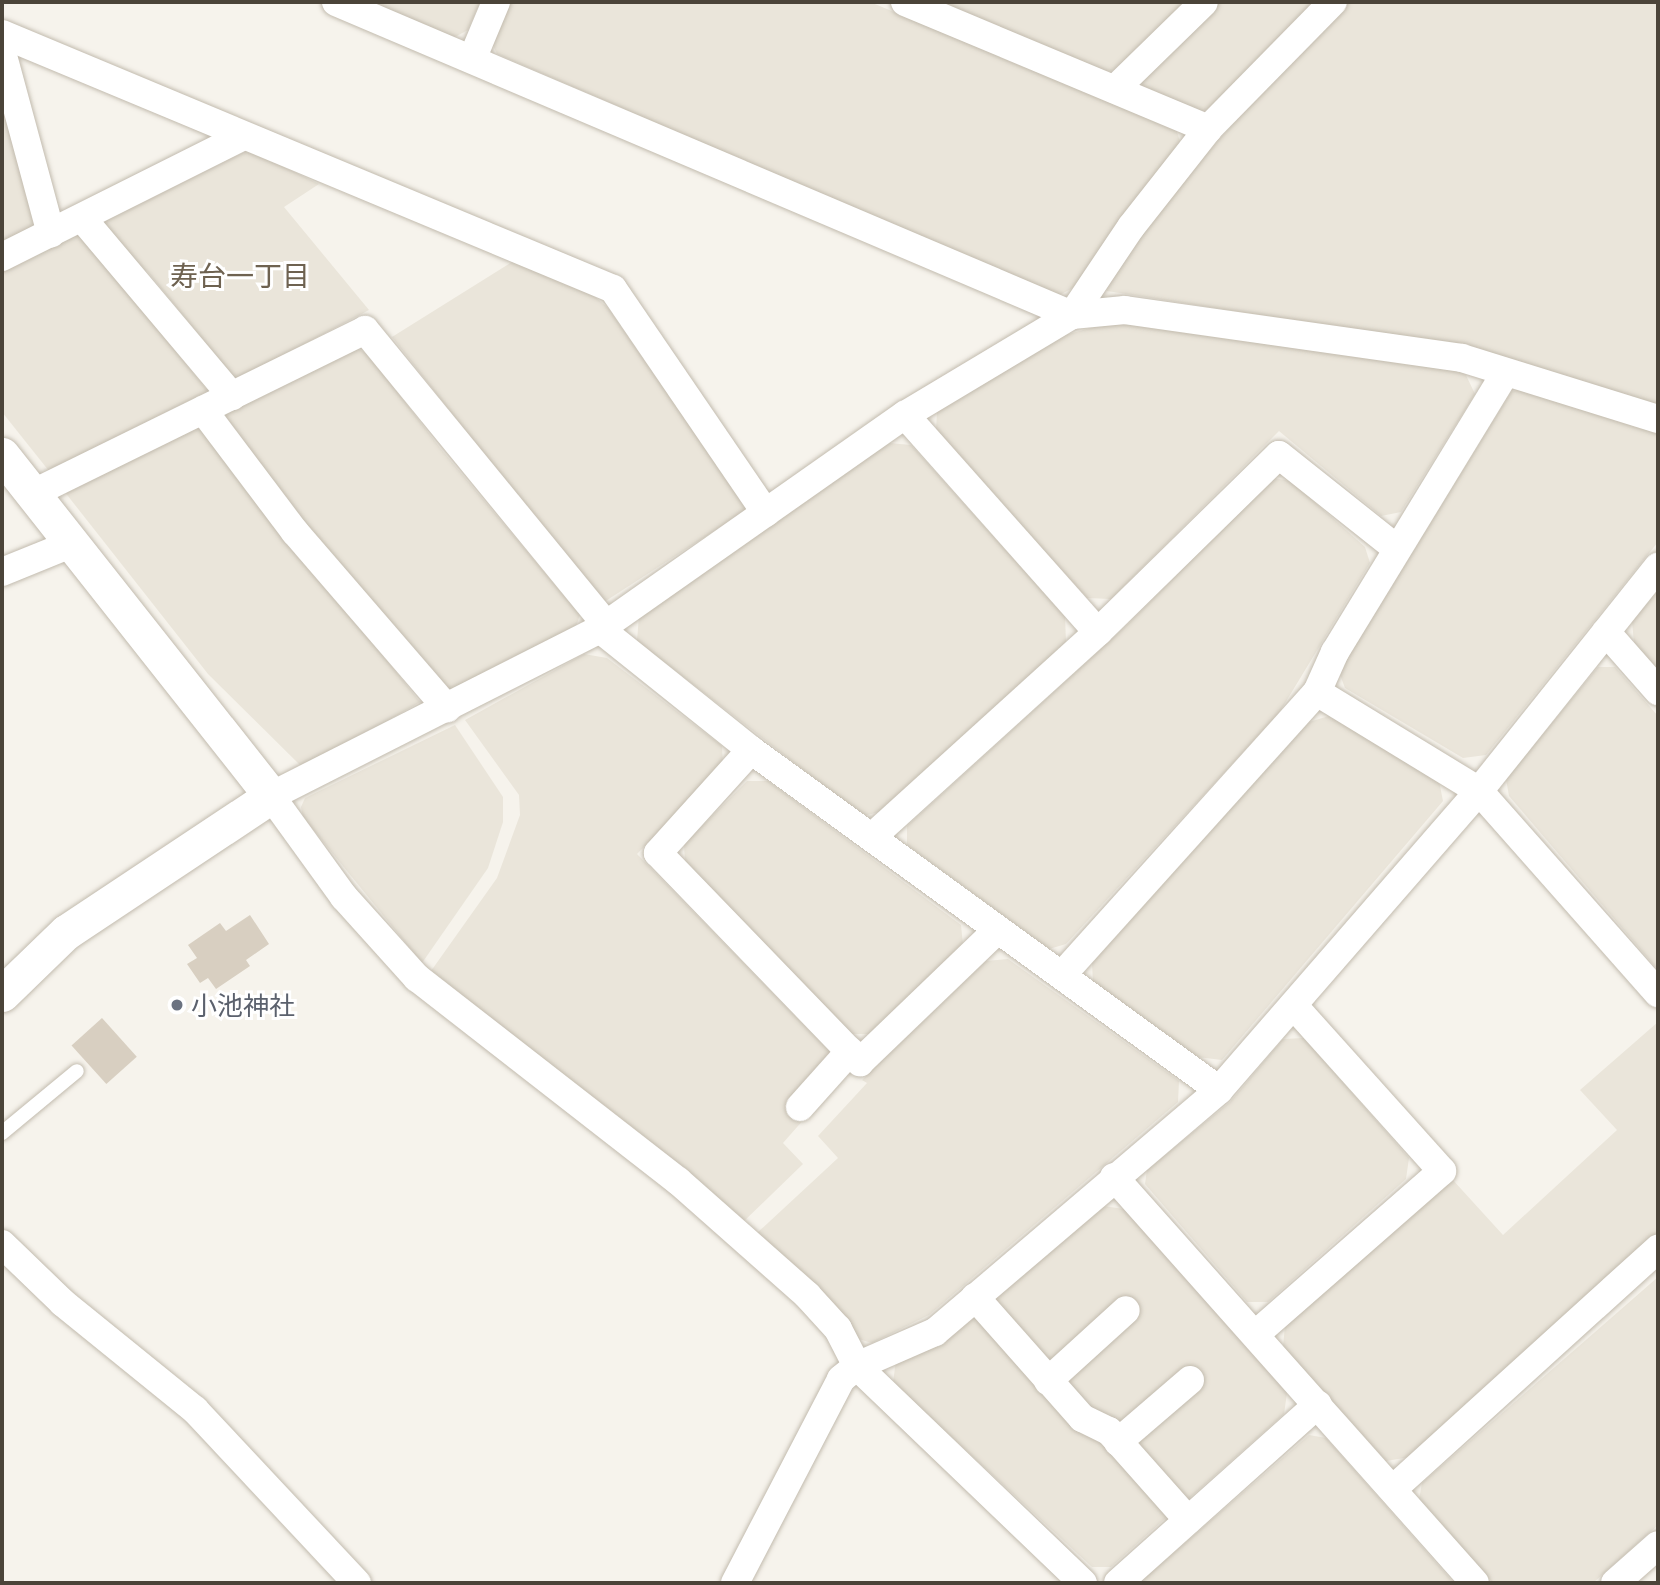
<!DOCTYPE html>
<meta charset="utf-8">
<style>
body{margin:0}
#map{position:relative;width:1660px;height:1585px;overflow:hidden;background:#f6f3ec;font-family:"Exo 2","Noto Sans JP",sans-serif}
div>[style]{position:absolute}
.residential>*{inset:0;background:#eae5da}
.building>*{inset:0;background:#d8cfc1;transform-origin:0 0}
.roads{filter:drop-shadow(0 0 2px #c2bbae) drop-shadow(0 0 2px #c2bbae)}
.service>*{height:14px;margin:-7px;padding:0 7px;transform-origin:7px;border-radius:7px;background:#fff}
.minor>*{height:28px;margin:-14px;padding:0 14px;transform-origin:14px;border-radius:14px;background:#fff}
.tertiary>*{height:35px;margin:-17.5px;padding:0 17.5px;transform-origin:17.5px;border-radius:17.5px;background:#fff}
.dots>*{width:19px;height:19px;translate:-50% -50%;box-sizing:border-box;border:4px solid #fff;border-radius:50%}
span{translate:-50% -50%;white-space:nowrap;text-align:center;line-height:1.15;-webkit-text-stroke:6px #fff;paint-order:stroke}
.worship-label{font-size:26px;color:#5b616d}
.left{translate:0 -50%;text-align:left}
.neighbourhood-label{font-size:28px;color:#6e6250}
.frame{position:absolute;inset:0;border:4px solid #4b4439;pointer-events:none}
</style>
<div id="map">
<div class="residential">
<div style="clip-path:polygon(366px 2px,480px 2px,468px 30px,453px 38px)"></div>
<div style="clip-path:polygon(507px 2px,870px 2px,1176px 129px,1181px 144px,1078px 285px,1058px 296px,497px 54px,491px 41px)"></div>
<div style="clip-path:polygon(933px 2px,1186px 2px,1115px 70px,1100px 72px)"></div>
<div style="clip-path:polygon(1216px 2px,1317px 2px,1214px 106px,1199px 113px,1145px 93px,1139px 75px)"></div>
<div style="clip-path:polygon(1348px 2px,1658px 2px,1658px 408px,1475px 349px,1107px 291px,1105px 283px,1142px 228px,1283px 66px)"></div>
<div style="clip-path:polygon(2px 101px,35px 230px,2px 245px)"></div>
<div style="clip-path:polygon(249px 150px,319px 184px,284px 207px,369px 310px,236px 380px,147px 271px,134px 268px,96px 219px)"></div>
<div style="clip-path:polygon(74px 233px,80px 234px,208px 391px,49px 471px,2px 412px,2px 269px)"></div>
<div style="clip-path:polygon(515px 260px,586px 289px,608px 308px,748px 509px,601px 604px,392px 337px)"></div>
<div style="clip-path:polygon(1105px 324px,1155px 326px,1464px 371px,1475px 394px,1401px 512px,1381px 516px,1279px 431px,1111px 599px,1087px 598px,936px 432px,937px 411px,1058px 337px)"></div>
<div style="clip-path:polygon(357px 348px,370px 356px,440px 448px,580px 615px,575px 629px,450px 693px,304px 530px,225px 423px,227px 411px)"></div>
<div style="clip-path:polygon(1525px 387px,1658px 429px,1658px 542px,1486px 755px,1463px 758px,1345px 688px,1339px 672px,1511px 392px)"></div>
<div style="clip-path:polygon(198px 423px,420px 702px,304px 769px,208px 674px,64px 491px)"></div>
<div style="clip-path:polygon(889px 443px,911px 445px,1065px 616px,1066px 642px,883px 811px,863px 816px,637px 641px,639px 616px)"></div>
<div style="clip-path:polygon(1273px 478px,1291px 481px,1365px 547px,1370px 563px,1279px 713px,1066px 944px,1049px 949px,907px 845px,907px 826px,1126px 626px)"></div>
<div style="clip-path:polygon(1658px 591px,1658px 672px,1634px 643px,1632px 621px)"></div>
<div style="clip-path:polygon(584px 654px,607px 658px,722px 746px,723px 766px,637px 854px,830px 1052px,805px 1118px,783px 1143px,803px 1164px,743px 1222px,431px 971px,497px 878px,520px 815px,519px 795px,465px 720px)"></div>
<div style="clip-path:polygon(1598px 667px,1615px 667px,1658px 716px,1658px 970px,1509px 796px,1506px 779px)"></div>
<div style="clip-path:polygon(1329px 716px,1439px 781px,1443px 801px,1222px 1060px,1197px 1057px,1093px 982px,1092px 963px,1309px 722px)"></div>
<div style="clip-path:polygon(455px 725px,503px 797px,503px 822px,488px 868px,422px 963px,303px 817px,301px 807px,305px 798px)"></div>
<div style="clip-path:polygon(747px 781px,768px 781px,961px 925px,963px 945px,870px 1034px,851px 1034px,685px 862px,684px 844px)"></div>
<div style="clip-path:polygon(1008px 959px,1179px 1081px,1178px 1102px,929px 1315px,872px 1343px,855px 1338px,756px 1234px,838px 1158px,818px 1136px,867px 1083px,862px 1080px,986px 961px)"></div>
<div style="clip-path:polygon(1658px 1022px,1658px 1234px,1410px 1457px,1386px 1461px,1283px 1347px,1285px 1325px,1452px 1179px,1503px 1235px,1617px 1130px,1580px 1090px)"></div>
<div style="clip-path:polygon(1304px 1038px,1409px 1158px,1406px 1179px,1268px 1302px,1247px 1302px,1145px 1184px,1147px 1170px,1230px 1102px,1283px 1039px)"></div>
<div style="clip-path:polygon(1103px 1206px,1124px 1209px,1287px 1393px,1284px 1414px,1185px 1502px,1119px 1427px,1092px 1412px,992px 1301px)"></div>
<div style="clip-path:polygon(1658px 1277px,1658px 1525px,1593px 1583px,1493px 1583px,1419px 1500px,1422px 1483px)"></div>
<div style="clip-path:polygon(976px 1315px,1101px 1437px,1169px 1515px,1111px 1567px,1092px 1567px,893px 1383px,896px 1360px,939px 1346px)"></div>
<div style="clip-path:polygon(1309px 1435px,1326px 1438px,1454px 1583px,1139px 1583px)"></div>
</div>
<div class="building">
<div style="clip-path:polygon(250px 915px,269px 944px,246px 960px,250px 966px,216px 989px,208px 978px,200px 983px,187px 964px,197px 958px,188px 945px,220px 923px,226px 931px)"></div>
<div style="left:102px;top:1018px;width:52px;height:41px;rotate:48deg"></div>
</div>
<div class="roads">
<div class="service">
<div style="left:2px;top:1133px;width:97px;rotate:-39.6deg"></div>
</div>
<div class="minor">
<div style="left:336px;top:2px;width:800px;rotate:23.04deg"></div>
<div style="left:905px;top:2px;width:329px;rotate:22.7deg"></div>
<div style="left:2px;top:34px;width:662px;rotate:22.65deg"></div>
<div style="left:613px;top:289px;width:271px;rotate:55.7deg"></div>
<div style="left:2px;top:52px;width:188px;rotate:74.9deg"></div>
<div style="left:473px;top:57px;width:60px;rotate:-67.3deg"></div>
<div style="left:1115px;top:89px;width:124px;rotate:-44.3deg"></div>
<div style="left:82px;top:218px;width:233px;rotate:49.9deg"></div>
<div style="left:2px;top:257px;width:268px;rotate:-26.6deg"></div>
<div style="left:1072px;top:315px;width:106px;rotate:-56.2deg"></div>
<div style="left:1131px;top:227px;width:125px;rotate:-51.8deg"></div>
<div style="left:1208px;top:129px;width:178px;rotate:-45.5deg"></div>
<div style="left:203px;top:410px;width:153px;rotate:53deg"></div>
<div style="left:295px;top:532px;width:233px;rotate:49.2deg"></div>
<div style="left:905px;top:415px;width:290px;rotate:48.4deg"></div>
<div style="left:32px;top:494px;width:371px;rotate:-26.2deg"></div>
<div style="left:365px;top:330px;width:380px;rotate:50.7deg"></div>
<div style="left:2px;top:572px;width:74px;rotate:-22.1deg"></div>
<div style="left:600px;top:629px;width:193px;rotate:38.7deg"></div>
<div style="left:751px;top:750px;width:578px;rotate:36deg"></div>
<div style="left:1606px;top:632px;width:79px;rotate:48.6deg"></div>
<div style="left:1317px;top:692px;width:190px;rotate:31.4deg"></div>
<div style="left:1479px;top:791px;width:270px;rotate:48.5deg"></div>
<div style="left:751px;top:750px;width:139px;rotate:132.1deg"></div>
<div style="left:658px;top:853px;width:291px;rotate:46deg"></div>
<div style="left:860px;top:1062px;width:190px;rotate:-43.9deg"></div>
<div style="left:872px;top:837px;width:305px;rotate:-42.2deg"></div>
<div style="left:1098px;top:632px;width:253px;rotate:-44.4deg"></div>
<div style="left:1279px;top:455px;width:151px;rotate:38.5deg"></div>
<div style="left:1063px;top:974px;width:380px;rotate:-48deg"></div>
<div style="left:1317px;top:692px;width:44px;rotate:-65.8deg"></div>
<div style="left:1335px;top:652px;width:326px;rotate:-58.6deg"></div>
<div style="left:800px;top:1107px;width:75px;rotate:-48.2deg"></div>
<div style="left:1114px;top:1177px;width:543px;rotate:48.36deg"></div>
<div style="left:2px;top:1244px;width:85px;rotate:44deg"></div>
<div style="left:63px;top:1303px;width:170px;rotate:39deg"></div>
<div style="left:195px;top:1410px;width:237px;rotate:46.9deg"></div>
<div style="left:975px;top:1297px;width:162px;rotate:48.5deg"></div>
<div style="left:1082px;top:1418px;width:30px;rotate:26deg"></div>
<div style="left:1109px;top:1431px;width:119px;rotate:48.4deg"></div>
<div style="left:1257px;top:1333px;width:246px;rotate:-41.2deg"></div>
<div style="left:1442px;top:1171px;width:222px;rotate:-131.9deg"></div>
<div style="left:1048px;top:1381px;width:105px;rotate:-42.3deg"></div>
<div style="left:1118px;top:1442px;width:95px;rotate:-40.7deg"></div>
<div style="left:1393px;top:1489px;width:358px;rotate:-42.2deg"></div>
<div style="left:735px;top:1583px;width:230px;rotate:-62.5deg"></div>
<div style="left:841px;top:1379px;width:21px;rotate:-39deg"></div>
<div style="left:857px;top:1366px;width:85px;rotate:-23.6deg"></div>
<div style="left:935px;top:1332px;width:373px;rotate:-40.4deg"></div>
<div style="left:1219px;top:1090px;width:396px;rotate:-49deg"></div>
<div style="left:1479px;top:791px;width:287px;rotate:-51.4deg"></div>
<div style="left:1083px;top:1583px;width:313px;rotate:-136.2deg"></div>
<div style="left:857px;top:1366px;width:42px;rotate:-117.2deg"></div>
<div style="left:838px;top:1329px;width:46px;rotate:-132.4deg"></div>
<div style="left:807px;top:1295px;width:172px;rotate:-138.5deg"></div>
<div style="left:678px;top:1181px;width:331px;rotate:-142.1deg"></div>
<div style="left:417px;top:978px;width:109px;rotate:-132deg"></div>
<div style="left:344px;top:897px;width:125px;rotate:-125.9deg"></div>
<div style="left:271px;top:796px;width:369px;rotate:-26.9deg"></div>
<div style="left:600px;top:629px;width:373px;rotate:-35.1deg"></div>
<div style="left:905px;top:415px;width:195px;rotate:-30.9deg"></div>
<div style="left:1072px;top:315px;width:53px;rotate:-5.4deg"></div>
<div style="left:1125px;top:310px;width:340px;rotate:8.1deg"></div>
<div style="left:1462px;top:358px;width:205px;rotate:17.3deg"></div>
<div style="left:1118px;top:1583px;width:268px;rotate:-41.8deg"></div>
<div style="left:1615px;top:1583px;width:57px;rotate:-41.5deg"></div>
</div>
<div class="tertiary">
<div style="left:2px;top:455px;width:434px;rotate:51.7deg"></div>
<div style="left:271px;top:796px;width:246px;rotate:146.4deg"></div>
<div style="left:66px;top:932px;width:89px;rotate:135.9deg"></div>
</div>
</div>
<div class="dots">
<div style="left:177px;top:1005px;background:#6b7280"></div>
</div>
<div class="worship-label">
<span class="left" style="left:191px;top:1005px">小池神社</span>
</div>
<div class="neighbourhood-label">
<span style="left:240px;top:275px">寿台一丁目</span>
</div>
<div class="frame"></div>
</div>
